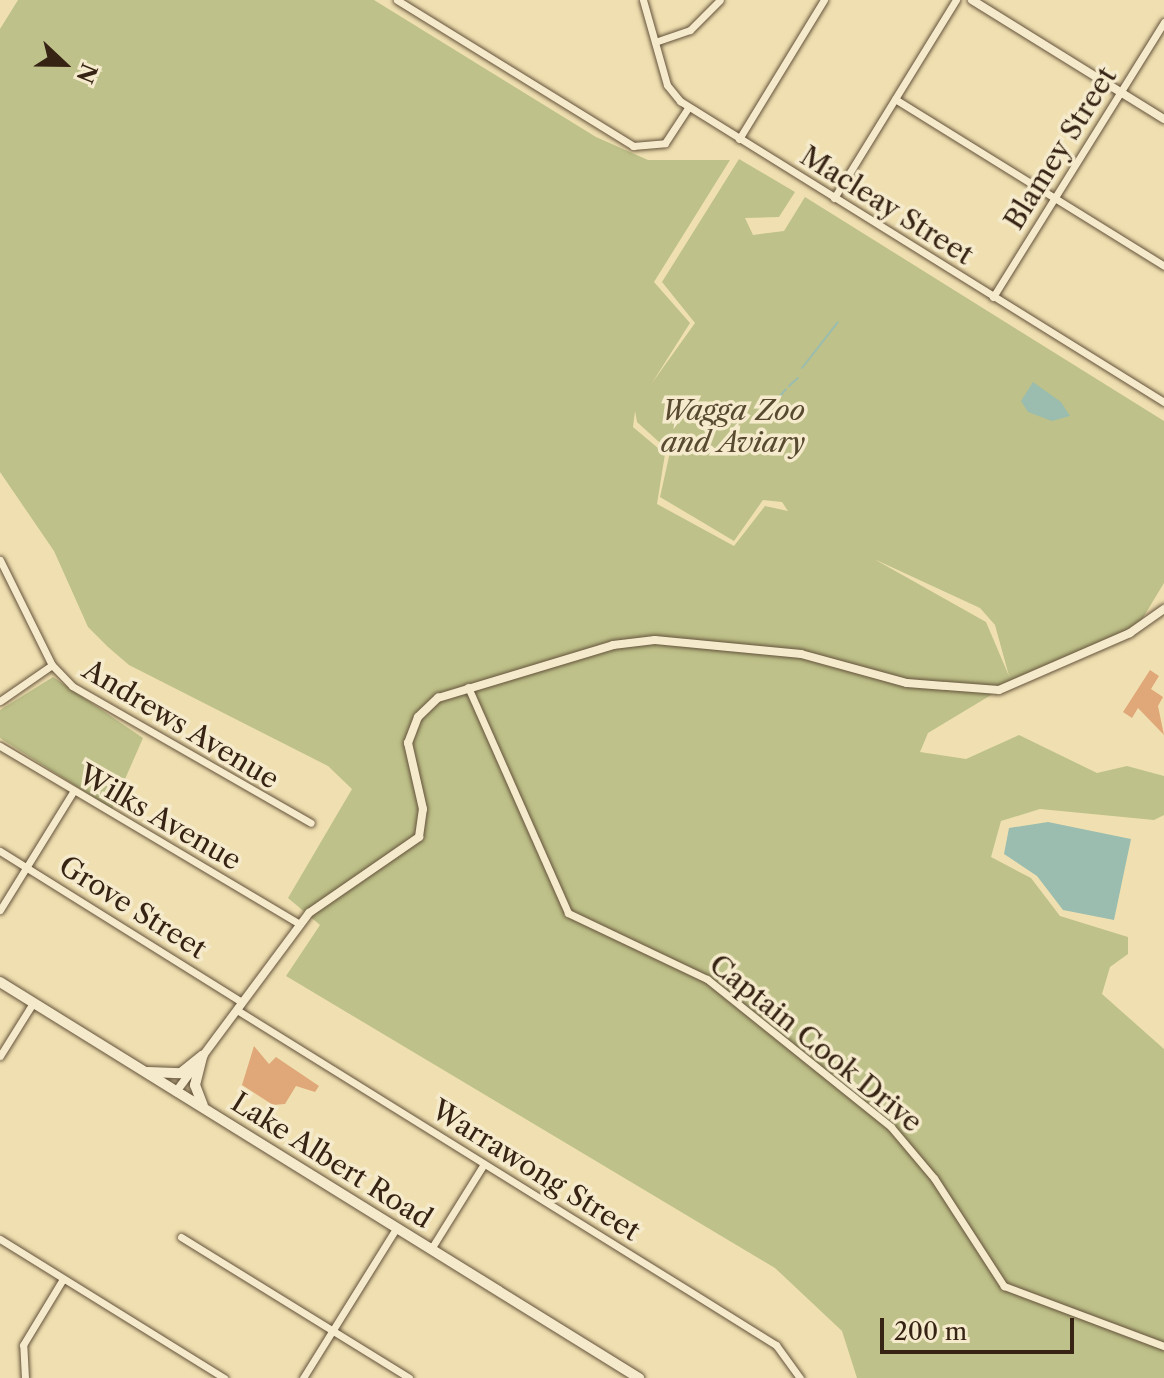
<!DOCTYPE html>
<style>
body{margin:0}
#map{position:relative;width:1164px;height:1378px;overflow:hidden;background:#f0e0b1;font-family:"Libre Caslon Text",serif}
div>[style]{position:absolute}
.green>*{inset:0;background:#bec189}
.water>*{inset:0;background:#9abdaf}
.stream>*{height:2px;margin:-1px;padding:0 1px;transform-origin:1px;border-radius:1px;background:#9abdaf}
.building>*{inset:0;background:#e0a778}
.roads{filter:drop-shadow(0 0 2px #64523b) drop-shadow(0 0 2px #64523b)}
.minor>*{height:7px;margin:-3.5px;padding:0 3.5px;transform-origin:3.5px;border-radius:3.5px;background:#f5ebcc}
.tertiary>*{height:8px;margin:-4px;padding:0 4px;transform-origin:4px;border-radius:4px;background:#f5ebcc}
.secondary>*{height:10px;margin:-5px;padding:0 5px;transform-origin:5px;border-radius:5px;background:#f5ebcc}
span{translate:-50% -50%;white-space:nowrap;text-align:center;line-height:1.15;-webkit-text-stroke:7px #f5ebcc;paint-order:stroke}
.street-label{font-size:28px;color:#362314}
.park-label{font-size:28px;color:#584a31;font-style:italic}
.north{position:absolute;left:24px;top:24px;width:80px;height:80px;-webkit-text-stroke:6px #f5ebcc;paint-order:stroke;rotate:112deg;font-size:22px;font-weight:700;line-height:32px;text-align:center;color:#362314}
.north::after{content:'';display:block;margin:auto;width:28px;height:36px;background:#362314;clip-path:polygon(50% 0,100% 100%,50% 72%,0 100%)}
.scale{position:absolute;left:880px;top:1318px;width:194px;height:36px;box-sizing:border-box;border:4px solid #362314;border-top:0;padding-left:10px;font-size:24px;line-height:28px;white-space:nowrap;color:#362314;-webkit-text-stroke:6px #f5ebcc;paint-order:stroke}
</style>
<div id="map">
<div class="green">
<div style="clip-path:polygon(evenodd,18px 0,374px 0,596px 137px,648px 160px,730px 160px,654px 282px,690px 323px,652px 383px,695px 323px,662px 282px,739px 159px,795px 192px,779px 217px,745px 218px,753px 235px,784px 231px,805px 197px,1164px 421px,1164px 583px,1138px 626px,1011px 683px,928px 733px,920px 752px,966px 759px,1019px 735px,1097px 773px,1127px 766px,1164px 776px,1164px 815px,1154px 820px,1040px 809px,1001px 821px,991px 857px,1031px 878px,1060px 916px,1128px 937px,1128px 954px,1110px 967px,1102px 994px,1164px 1049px,1164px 1378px,857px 1378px,842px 1331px,775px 1268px,286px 976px,320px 925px,288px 898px,352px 789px,328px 766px,129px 665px,108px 647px,88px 627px,54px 551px,0 472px,0 29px,18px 0,635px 411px,637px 422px,670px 452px,660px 497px,734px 541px,763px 500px,782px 502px,788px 511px,765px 506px,734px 546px,657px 504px,665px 454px,633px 427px,635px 411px,18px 0,874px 559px,980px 608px,995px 625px,1009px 676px,986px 622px,874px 559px)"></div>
<div style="clip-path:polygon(53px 677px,143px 738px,112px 809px,0 738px,0 710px)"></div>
</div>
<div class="water">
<div style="clip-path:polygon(1033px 382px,1061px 402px,1070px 416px,1052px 421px,1028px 412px,1021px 401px)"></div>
<div style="clip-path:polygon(1048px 822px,1131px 839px,1114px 920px,1063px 910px,1037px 876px,1004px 854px,1009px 828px)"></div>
</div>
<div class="stream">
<div style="left:802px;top:368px;width:58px;rotate:-52deg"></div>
<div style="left:789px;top:386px;width:12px;rotate:-42deg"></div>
<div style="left:774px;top:403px;width:18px;rotate:-49deg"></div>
</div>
<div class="building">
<div style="clip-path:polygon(1150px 670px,1159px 676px,1151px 689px,1163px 697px,1158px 706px,1164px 735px,1138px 708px,1132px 718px,1123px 712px)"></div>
<div style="clip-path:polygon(254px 1046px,269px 1064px,276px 1057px,319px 1086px,315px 1092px,296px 1086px,285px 1104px,273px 1105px,242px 1085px)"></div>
</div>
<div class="roads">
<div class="minor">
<div style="left:397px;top:0;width:278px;rotate:31.7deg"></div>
<div style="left:633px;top:146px;width:32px;rotate:-5deg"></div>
<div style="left:665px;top:143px;width:42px;rotate:-56.7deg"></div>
<div style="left:643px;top:0;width:88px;rotate:74.2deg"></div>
<div style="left:667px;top:85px;width:21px;rotate:51deg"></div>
<div style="left:680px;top:101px;width:570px;rotate:31.88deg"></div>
<div style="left:655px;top:42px;width:37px;rotate:-19deg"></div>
<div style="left:690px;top:30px;width:42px;rotate:-45deg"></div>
<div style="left:895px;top:99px;width:317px;rotate:31.8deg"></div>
<div style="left:739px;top:139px;width:163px;rotate:-58.6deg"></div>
<div style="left:834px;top:198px;width:233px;rotate:-58.4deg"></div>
<div style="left:993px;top:297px;width:324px;rotate:-58.1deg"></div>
<div style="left:0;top:560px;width:117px;rotate:63.7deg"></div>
<div style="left:52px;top:665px;width:29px;rotate:46deg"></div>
<div style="left:72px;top:686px;width:275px;rotate:29.8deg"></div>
<div style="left:468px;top:687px;width:247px;rotate:66.1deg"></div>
<div style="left:568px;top:913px;width:154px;rotate:25.4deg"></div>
<div style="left:707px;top:979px;width:236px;rotate:38.8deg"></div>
<div style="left:891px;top:1127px;width:67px;rotate:49.9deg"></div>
<div style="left:934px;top:1178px;width:129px;rotate:57.1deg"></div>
<div style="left:1004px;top:1286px;width:171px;rotate:20.6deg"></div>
<div style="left:0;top:701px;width:63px;rotate:-34.7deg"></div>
<div style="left:0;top:746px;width:349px;rotate:30.7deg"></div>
<div style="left:0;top:851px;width:285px;rotate:32deg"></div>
<div style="left:0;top:910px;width:139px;rotate:-58.3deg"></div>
<div style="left:237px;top:1010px;width:635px;rotate:31.86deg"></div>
<div style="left:776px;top:1345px;width:41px;rotate:54deg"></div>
<div style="left:0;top:1056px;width:62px;rotate:-58.1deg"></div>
<div style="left:181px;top:1237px;width:268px;rotate:31.7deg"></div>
<div style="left:0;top:1239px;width:264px;rotate:31.8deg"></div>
<div style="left:431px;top:1249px;width:100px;rotate:-58.1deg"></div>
<div style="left:25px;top:1378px;width:33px;rotate:-93deg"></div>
<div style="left:23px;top:1345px;width:77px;rotate:-58.8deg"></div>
<div style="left:303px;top:1378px;width:178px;rotate:-58.1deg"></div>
</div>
<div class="tertiary">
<div style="left:972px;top:0;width:226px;rotate:31.8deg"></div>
<div style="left:176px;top:1092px;width:223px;rotate:-53.4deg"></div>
<div style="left:309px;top:913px;width:134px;rotate:-34.6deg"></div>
<div style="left:419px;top:837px;width:28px;rotate:-82deg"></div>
<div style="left:423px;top:809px;width:68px;rotate:-102.8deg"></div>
<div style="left:408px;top:743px;width:28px;rotate:-69deg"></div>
<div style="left:418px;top:717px;width:28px;rotate:-44deg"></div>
<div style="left:438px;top:698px;width:183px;rotate:-16.8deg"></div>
<div style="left:613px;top:645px;width:42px;rotate:-6.8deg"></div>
<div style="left:655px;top:640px;width:147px;rotate:5.5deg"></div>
<div style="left:801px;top:654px;width:110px;rotate:15.3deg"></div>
<div style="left:907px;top:683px;width:92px;rotate:4.4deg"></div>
<div style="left:999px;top:690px;width:143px;rotate:-23.5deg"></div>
<div style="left:1130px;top:633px;width:42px;rotate:-35.2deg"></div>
</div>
<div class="secondary">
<div style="left:0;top:982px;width:752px;rotate:31.79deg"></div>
<div style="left:202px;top:1057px;width:29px;rotate:104deg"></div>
<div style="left:195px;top:1085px;width:22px;rotate:69deg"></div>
<div style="left:148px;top:1072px;width:33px;rotate:2deg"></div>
<div style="left:181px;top:1073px;width:28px;rotate:-39deg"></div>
</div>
</div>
<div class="street-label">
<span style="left:1060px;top:148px;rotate:-58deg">Blamey Street</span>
<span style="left:887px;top:205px;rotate:32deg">Macleay Street</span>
<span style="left:181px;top:724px;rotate:31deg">Andrews Avenue</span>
<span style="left:160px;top:817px;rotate:30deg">Wilks Avenue</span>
<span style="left:133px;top:907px;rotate:32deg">Grove Street</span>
<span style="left:816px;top:1043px;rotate:39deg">Captain Cook Drive</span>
<span style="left:332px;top:1160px;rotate:32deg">Lake Albert Road</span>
<span style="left:536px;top:1170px;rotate:32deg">Warrawong Street</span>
</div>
<div class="park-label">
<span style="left:733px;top:426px">Wagga Zoo<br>and Aviary</span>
</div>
<div class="north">N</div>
<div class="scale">200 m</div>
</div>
